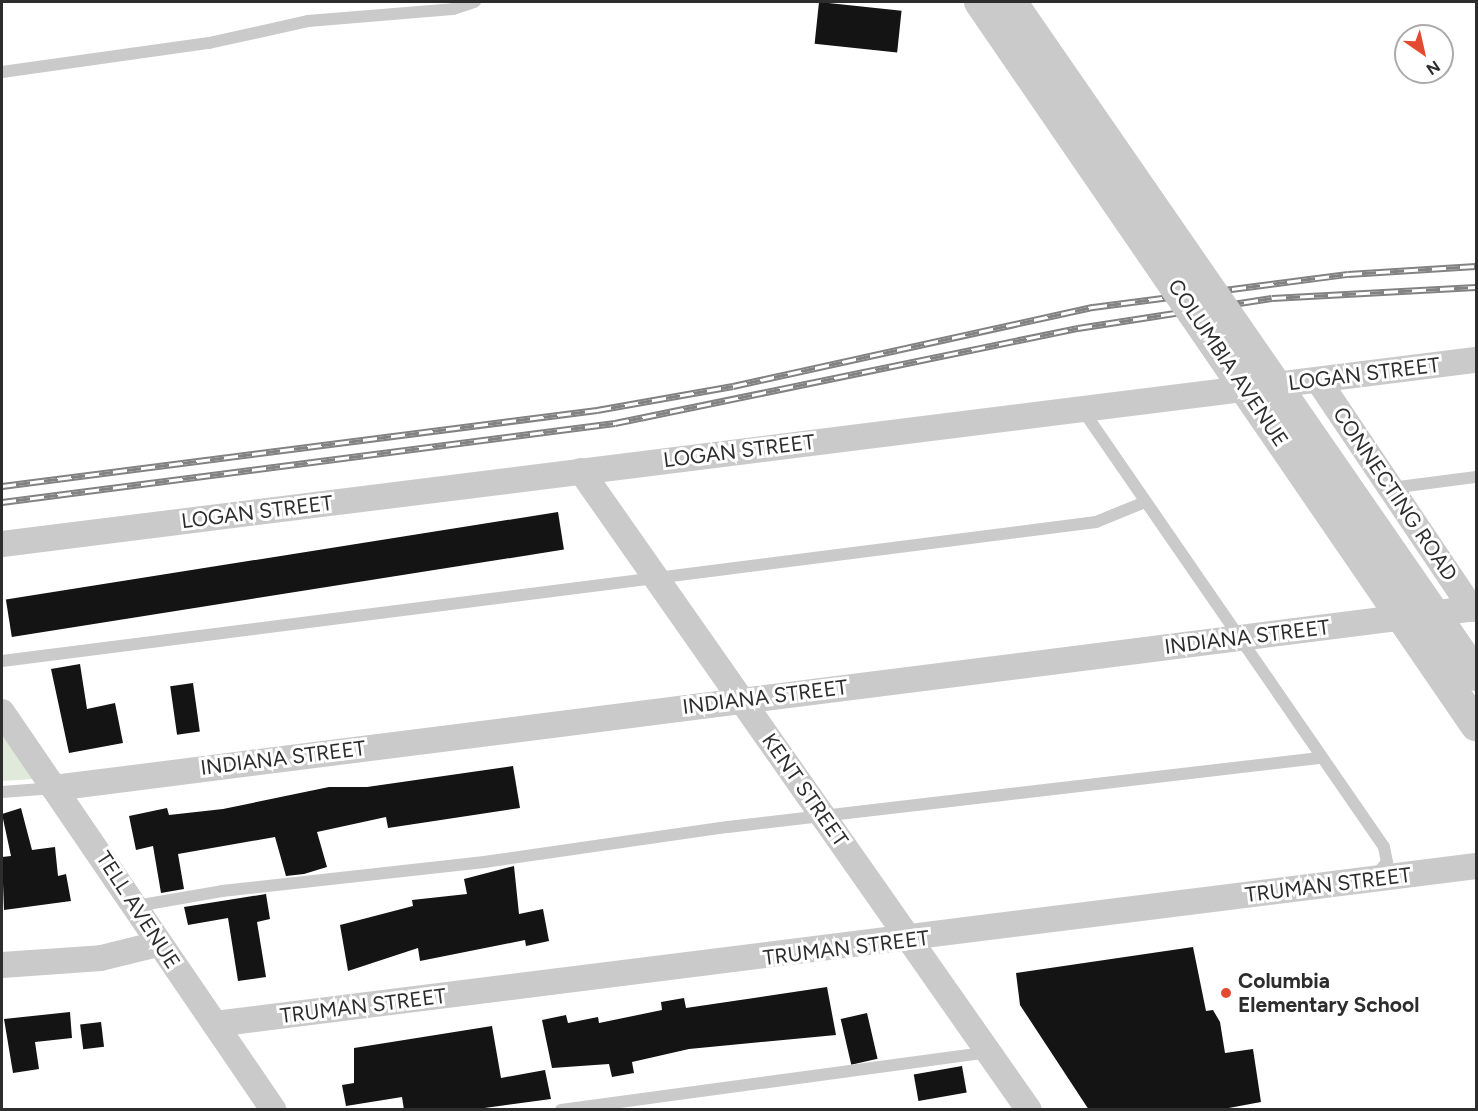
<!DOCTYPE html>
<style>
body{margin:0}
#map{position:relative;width:1478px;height:1111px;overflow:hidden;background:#fff;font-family:Figtree,sans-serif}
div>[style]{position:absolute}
.green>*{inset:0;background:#dfeada}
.building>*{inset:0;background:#141414;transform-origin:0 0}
.service>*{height:12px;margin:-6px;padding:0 6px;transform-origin:6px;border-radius:6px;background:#cacaca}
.minor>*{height:26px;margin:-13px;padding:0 13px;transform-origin:13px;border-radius:13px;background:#cacaca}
.rail>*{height:7px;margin-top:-3.5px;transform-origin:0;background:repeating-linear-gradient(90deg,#fff 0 14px,#828282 0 28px);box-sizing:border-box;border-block:2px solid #828282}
.tertiary-bridge>*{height:32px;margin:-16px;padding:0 16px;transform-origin:16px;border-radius:16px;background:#cacaca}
.dots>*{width:16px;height:16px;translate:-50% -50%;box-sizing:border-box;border:3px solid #fff;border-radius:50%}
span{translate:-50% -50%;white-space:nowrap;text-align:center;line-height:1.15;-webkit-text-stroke:6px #fff;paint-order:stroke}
.street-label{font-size:21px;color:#2d2d2d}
.poi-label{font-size:21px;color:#2d2d2d;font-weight:700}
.left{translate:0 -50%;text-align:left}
.frame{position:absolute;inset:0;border:3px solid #2d2d2d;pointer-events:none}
.north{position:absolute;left:1394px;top:24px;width:60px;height:60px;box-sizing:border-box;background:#fff;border:2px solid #ababab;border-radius:50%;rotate:146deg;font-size:16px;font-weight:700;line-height:24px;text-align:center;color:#2d2d2d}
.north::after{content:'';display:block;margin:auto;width:21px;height:27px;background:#e24a31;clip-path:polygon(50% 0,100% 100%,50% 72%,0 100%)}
</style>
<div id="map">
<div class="green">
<div style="clip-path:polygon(2px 735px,34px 779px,2px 781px)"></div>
</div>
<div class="building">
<div style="left:819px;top:2px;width:83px;height:42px;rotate:6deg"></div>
<div style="left:558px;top:512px;width:38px;height:559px;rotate:81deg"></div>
<div style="clip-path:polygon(80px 664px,87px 709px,115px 703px,123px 743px,69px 753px,51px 669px)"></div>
<div style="left:193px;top:683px;width:49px;height:23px;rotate:82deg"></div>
<div style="clip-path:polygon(513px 766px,520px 808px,388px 828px,386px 817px,317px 832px,327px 867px,304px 874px,286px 876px,275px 837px,178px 854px,184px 889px,161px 893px,153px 846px,136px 850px,129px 816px,167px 808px,169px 815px,223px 809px,329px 787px,367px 787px)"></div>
<div style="clip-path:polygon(21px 808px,32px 850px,55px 847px,58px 876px,66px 874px,71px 901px,4px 910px,2px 857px,11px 856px,2px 814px)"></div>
<div style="clip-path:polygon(514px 866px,519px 914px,543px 909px,549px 941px,526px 946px,525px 940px,420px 961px,418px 948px,348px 971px,340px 925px,413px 906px,412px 900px,467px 894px,464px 879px)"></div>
<div style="clip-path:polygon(266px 894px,270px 919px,257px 922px,266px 977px,238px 981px,228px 918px,188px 925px,184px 907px)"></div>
<div style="clip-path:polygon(1193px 947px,1206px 1011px,1213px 1010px,1220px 1022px,1225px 1053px,1253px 1049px,1261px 1102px,1218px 1110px,1089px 1110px,1020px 1005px,1016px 973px)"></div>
<div style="clip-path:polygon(827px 987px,836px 1035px,689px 1049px,632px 1062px,634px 1073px,612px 1077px,609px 1064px,552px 1068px,542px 1020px,566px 1015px,568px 1023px,598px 1017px,599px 1023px,662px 1010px,661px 1002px,684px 998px,686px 1008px)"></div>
<div style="clip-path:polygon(70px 1012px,72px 1038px,35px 1042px,39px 1069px,13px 1073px,4px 1019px)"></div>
<div style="left:867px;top:1013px;width:47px;height:27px;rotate:77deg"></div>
<div style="left:101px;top:1022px;width:25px;height:21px;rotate:83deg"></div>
<div style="clip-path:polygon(492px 1026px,501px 1078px,545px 1070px,551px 1099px,470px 1110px,404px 1110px,402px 1097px,346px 1106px,342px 1085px,354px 1083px,354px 1048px)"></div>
<div style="left:962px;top:1066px;width:27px;height:49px;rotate:80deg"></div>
</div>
<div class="service">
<div style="left:2px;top:72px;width:209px;rotate:-8deg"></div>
<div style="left:209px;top:43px;width:101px;rotate:-12.5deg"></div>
<div style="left:308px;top:21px;width:145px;rotate:-4.7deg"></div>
<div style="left:453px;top:9px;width:23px;rotate:-18deg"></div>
<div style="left:1082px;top:409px;width:532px;rotate:55.41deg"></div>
<div style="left:1384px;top:847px;width:15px;rotate:79deg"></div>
<div style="left:1387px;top:862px;width:17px;rotate:130deg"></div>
<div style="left:1391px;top:488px;width:86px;rotate:-7.4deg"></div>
<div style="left:2px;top:661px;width:1103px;rotate:-7.24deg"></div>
<div style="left:1096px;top:522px;width:53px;rotate:-22.2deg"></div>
<div style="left:2px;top:792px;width:52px;rotate:-4.4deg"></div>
<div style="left:136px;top:906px;width:87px;rotate:-9.9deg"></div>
<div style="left:222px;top:891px;width:264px;rotate:-6.3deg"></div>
<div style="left:484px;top:862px;width:246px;rotate:-8.2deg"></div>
<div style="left:728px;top:827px;width:595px;rotate:-6.66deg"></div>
<div style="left:561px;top:1110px;width:432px;rotate:-7.7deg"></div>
</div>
<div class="minor">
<div style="left:1318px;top:380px;width:276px;rotate:56.1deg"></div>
<div style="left:581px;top:471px;width:780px;rotate:54.97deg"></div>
<div style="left:2px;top:544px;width:1485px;rotate:-7.12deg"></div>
<div style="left:2px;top:712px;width:482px;rotate:55.7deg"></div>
<div style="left:54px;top:788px;width:1433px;rotate:-7.21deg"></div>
<div style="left:2px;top:965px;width:99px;rotate:-4deg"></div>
<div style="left:101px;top:958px;width:59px;rotate:-13.8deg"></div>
<div style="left:215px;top:1024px;width:1271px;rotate:-7.14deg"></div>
</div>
<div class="rail">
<div style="left:2px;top:486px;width:600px;rotate:-7.28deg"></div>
<div style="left:597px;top:410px;width:138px;rotate:-10deg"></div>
<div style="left:733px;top:386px;width:369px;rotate:-12.4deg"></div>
<div style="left:1093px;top:307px;width:257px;rotate:-7.4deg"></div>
<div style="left:1348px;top:274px;width:128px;rotate:-3.6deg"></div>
<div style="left:2px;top:502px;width:618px;rotate:-7.34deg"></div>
<div style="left:615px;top:423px;width:473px;rotate:-11.6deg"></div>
<div style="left:1078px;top:328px;width:196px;rotate:-8.8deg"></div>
<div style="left:1272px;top:298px;width:204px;rotate:-3.1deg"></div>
</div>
<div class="tertiary-bridge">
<div style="left:980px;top:2px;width:877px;rotate:55.55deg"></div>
<div style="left:1011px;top:2px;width:818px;rotate:55.36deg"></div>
</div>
<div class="dots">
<div style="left:1226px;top:993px;background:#e24a31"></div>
</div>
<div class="street-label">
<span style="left:1228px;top:363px;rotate:56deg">COLUMBIA AVENUE</span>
<span style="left:1364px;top:374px;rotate:-7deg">LOGAN STREET</span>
<span style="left:739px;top:451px;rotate:-7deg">LOGAN STREET</span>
<span style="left:1395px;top:494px;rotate:56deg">CONNECTING ROAD</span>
<span style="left:257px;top:512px;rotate:-7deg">LOGAN STREET</span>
<span style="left:1247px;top:637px;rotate:-7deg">INDIANA STREET</span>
<span style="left:765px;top:697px;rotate:-7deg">INDIANA STREET</span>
<span style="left:283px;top:758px;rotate:-7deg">INDIANA STREET</span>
<span style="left:805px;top:790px;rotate:55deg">KENT STREET</span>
<span style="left:1328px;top:885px;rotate:-7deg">TRUMAN STREET</span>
<span style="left:138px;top:910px;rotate:57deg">TELL AVENUE</span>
<span style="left:846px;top:948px;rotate:-7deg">TRUMAN STREET</span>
<span style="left:363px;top:1006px;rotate:-7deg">TRUMAN STREET</span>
</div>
<div class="poi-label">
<span class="left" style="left:1238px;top:993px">Columbia<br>Elementary School</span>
</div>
<div class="frame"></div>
<div class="north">N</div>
</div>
